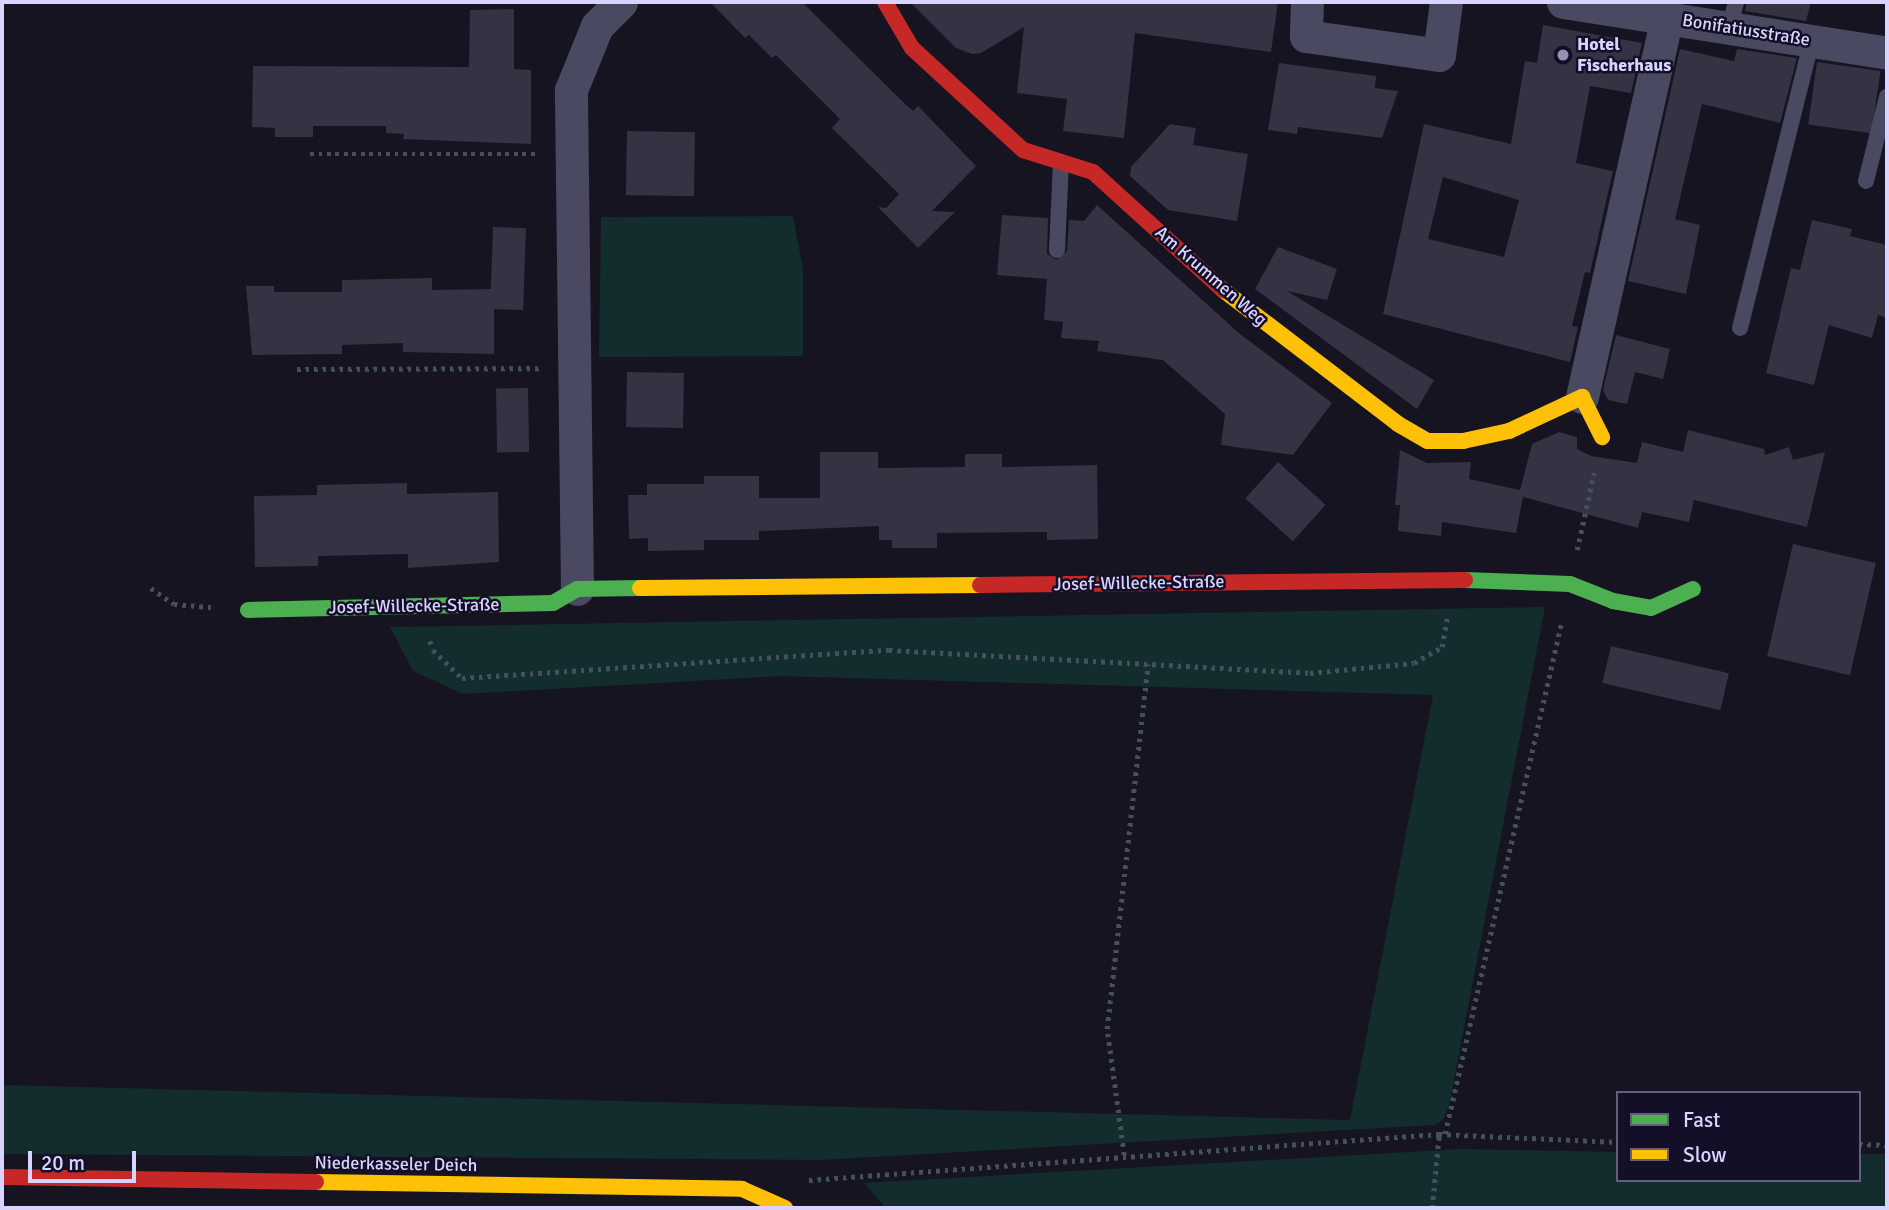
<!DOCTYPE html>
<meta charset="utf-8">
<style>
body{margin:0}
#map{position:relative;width:1889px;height:1210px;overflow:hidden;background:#161421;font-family:Signika,sans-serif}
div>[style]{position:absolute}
.green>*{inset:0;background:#132c2d}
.building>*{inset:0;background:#343243;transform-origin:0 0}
.path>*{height:4.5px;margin-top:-2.25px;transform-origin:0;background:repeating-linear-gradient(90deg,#44505f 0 3.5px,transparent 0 8.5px)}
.lane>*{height:16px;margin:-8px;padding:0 8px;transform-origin:8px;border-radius:8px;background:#4a4962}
.street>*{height:33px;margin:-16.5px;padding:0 16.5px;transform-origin:16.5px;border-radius:16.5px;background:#4a4962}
.fast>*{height:16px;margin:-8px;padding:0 8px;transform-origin:8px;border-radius:8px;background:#4caf50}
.slow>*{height:16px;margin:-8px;padding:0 8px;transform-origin:8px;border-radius:8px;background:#ffc107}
.jam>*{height:16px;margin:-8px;padding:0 8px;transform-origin:8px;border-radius:8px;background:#c62828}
.dots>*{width:19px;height:19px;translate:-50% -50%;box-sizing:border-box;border:4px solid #130f26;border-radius:50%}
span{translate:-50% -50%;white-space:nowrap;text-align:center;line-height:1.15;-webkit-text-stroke:5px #130f26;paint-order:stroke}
.street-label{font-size:18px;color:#d9d4ff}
.poi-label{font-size:18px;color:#d9d4ff;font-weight:700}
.left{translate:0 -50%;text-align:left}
.frame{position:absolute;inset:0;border:4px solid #d9d4ff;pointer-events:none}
.legend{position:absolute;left:1616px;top:1091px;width:245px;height:91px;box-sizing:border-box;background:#130f26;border:2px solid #625e7d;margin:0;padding:9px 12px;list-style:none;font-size:21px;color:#d9d4ff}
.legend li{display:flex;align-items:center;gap:14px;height:35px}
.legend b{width:35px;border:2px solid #625e7d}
.scale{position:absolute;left:28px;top:1151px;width:108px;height:32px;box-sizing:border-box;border:4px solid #d9d4ff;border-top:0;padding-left:9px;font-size:21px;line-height:24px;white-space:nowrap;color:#d9d4ff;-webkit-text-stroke:5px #130f26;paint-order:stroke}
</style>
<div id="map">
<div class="green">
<div style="clip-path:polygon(793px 216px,803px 269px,803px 356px,599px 357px,601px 217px)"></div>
<div style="clip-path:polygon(1545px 607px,1449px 1106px,1443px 1120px,1434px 1125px,821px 1160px,2px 1154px,2px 1085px,1350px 1120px,1433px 695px,781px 676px,463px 694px,413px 671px,390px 627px)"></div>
<div style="clip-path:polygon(1462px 1149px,1618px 1152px,1618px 1180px,1859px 1180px,1859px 1154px,1887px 1154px,1887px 1208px,886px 1208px,864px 1183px)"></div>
</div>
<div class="building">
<div style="clip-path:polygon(710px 2px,802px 2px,901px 100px,913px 111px,918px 106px,976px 166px,932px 211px,955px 212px,918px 248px,878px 207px,886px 208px,899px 194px,832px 128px,840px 119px,776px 55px,772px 58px,749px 35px,745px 38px)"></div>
<div style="clip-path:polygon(910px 2px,1278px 2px,1271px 52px,1135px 33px,1124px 138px,1063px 131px,1067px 99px,1017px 93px,1024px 27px,981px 53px,972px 54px,956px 48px)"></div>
<div style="clip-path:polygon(1747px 2px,1811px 2px,1806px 21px,1745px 11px)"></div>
<div style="clip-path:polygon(514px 9px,514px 69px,531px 70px,531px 144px,403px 139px,404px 134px,386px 133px,386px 126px,313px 126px,313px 137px,275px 137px,275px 128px,252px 127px,253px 66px,469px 67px,470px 10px)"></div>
<div style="clip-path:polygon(evenodd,1543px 25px,1642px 43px,1631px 93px,1590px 86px,1576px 163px,1613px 171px,1590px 273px,1585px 272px,1572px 326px,1578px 327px,1570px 362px,1383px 314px,1424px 124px,1511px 144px,1525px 61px,1537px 63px,1543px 25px,1443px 177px,1519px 200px,1504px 257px,1428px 239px,1443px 177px)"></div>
<div style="clip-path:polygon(1680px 49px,1734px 61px,1737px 49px,1797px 58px,1780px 123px,1702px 104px,1675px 219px,1700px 225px,1686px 294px,1628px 281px)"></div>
<div style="left:1817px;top:62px;width:64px;height:63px;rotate:8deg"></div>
<div style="clip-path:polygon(1279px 63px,1376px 76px,1375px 88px,1398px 91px,1382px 138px,1298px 127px,1297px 134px,1268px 130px)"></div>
<div style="clip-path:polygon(1170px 124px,1196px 128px,1193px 145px,1248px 154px,1237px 221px,1168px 210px,1130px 176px,1131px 167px)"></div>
<div style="left:627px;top:131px;width:68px;height:64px;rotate:1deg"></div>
<div style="clip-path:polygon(1097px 205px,1240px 334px,1332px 403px,1293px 455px,1221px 445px,1225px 414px,1163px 360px,1097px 351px,1099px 341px,1061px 338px,1063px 322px,1044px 320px,1047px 279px,997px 275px,1002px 215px,1048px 218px,1047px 254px,1057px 260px,1067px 251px,1069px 220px,1084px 221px)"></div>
<div style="clip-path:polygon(1812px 220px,1852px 229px,1850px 236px,1887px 245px,1887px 318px,1878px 315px,1872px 338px,1829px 325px,1814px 385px,1766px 373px,1791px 268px,1800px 270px)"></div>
<div style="left:493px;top:227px;width:33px;height:82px;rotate:2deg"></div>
<div style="clip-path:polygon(1278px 247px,1337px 269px,1327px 300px,1287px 291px,1434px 380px,1417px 409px,1255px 289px)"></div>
<div style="clip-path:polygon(432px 278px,432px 290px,494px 289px,494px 354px,403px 352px,403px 343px,342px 345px,342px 354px,252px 355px,246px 286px,274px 286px,274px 292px,342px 292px,342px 280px)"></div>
<div style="clip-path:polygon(1616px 335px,1670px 349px,1663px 379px,1635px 372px,1627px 404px,1608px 400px,1603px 390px)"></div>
<div style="left:627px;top:372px;width:57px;height:55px;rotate:1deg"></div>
<div style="left:528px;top:388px;width:64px;height:32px;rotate:89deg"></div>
<div style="clip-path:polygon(1688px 430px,1764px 449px,1765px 455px,1789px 447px,1793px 460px,1825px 452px,1807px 527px,1694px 500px,1689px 522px,1642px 512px,1638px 528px,1523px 497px,1516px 533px,1442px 522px,1441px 536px,1398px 531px,1400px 505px,1395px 505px,1400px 450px,1427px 463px,1471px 462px,1469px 479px,1520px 490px,1532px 444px,1559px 432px,1577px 437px,1577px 449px,1591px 456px,1637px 463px,1642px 442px,1683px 452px)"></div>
<div style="clip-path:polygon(820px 452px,878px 452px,878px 468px,965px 467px,965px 454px,1002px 454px,1002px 467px,1097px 465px,1098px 539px,1047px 540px,1047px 532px,937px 533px,937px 548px,892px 548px,892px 540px,879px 540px,879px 526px,759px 531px,759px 540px,704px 540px,704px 550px,648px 551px,648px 538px,629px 539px,628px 495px,647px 495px,647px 484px,704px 484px,704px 476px,759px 476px,759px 498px,820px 498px)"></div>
<div style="left:1278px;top:462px;width:64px;height:49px;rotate:42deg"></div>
<div style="clip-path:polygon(407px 483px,407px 494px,498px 492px,499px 562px,408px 568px,408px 554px,318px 556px,318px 566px,255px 567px,254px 496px,317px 495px,317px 485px)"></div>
<div style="left:1793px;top:544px;width:85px;height:115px;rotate:13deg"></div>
<div style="left:1611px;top:646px;width:121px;height:38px;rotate:13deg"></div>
</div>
<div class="path">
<div style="left:310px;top:154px;width:226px"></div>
<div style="left:297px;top:369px;width:245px;rotate:-0.2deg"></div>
<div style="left:1577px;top:550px;width:79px;rotate:-77.6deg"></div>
<div style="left:151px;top:588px;width:28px;rotate:35deg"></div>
<div style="left:174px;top:604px;width:37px;rotate:5deg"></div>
<div style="left:430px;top:641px;width:9px;rotate:72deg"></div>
<div style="left:433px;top:650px;width:40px;rotate:44deg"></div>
<div style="left:462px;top:678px;width:428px;rotate:-3.8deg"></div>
<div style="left:889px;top:650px;width:422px;rotate:3.1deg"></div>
<div style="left:1310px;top:673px;width:104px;rotate:-5.5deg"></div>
<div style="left:1414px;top:663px;width:32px;rotate:-30deg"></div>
<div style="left:1442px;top:647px;width:29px;rotate:-80deg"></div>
<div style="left:1445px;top:1134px;width:527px;rotate:-77.18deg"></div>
<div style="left:1859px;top:1144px;width:28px;rotate:2deg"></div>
<div style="left:1124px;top:1155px;width:127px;rotate:-97.7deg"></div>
<div style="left:1107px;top:1029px;width:367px;rotate:-83.6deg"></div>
<div style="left:809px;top:1180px;width:632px;rotate:-4.18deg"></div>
<div style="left:1439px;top:1134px;width:179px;rotate:2.6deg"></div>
<div style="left:1432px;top:1208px;width:74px;rotate:-84.6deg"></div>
</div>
<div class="lane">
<div style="left:1729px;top:27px;width:26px;rotate:-74deg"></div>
<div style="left:1866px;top:181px;width:87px;rotate:-76deg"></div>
<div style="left:1057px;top:250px;width:88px;rotate:-87.4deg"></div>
<div style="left:1740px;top:328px;width:297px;rotate:-76deg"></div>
</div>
<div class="street">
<div style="left:1307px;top:2px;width:34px;rotate:92deg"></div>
<div style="left:1306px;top:36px;width:134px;rotate:8.1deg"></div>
<div style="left:1439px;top:55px;width:53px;rotate:-82.5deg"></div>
<div style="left:1563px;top:2px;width:328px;rotate:8.9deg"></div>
<div style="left:1582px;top:397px;width:388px;rotate:-77.4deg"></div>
<div style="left:577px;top:589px;width:499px;rotate:-90.7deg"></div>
<div style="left:571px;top:90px;width:69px;rotate:-67.9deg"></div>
<div style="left:597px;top:26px;width:34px;rotate:-45deg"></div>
</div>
<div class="fast">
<div style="left:1465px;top:580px;width:105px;rotate:2.2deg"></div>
<div style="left:1570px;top:584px;width:46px;rotate:21.6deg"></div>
<div style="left:1613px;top:601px;width:39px;rotate:10deg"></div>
<div style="left:1651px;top:608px;width:46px;rotate:-24.3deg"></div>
<div style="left:248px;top:610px;width:305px;rotate:-1.3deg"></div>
<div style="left:553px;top:603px;width:28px;rotate:-30deg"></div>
<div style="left:577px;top:589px;width:63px;rotate:-0.9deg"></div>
</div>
<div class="slow">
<div style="left:1223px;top:290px;width:220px;rotate:37.4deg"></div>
<div style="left:1398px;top:424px;width:34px;rotate:30deg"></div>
<div style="left:1428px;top:441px;width:35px"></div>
<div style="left:1463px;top:441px;width:47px;rotate:-12.3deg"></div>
<div style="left:1509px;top:431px;width:81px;rotate:-25deg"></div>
<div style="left:1582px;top:397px;width:45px;rotate:63.4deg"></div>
<div style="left:640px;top:588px;width:340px;rotate:-0.5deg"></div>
<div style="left:316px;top:1182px;width:426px;rotate:0.9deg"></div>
<div style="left:742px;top:1189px;width:47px;rotate:23.8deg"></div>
</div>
<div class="jam">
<div style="left:885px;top:2px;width:53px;rotate:59.6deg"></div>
<div style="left:912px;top:48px;width:151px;rotate:42.6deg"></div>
<div style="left:1023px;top:150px;width:73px;rotate:17.4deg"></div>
<div style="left:1093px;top:172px;width:176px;rotate:42.2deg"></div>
<div style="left:980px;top:585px;width:485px;rotate:-0.6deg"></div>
<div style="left:2px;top:1177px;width:314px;rotate:0.9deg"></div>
</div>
<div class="dots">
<div style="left:1563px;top:55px;background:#9591b1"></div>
</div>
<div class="street-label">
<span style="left:1746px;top:30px;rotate:9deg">Bonifatiusstraße</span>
<span style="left:1211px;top:276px;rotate:41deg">Am Krummen Weg</span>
<span style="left:1139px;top:583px;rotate:-1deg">Josef-Willecke-Straße</span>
<span style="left:414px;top:606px;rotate:-1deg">Josef-Willecke-Straße</span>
<span style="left:396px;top:1164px;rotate:1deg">Niederkasseler Deich</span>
</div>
<div class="poi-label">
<span class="left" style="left:1577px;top:55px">Hotel<br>Fischerhaus</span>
</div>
<div class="frame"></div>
<ul class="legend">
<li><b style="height:9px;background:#4caf50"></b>Fast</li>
<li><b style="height:9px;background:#ffc107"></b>Slow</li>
</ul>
<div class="scale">20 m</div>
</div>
